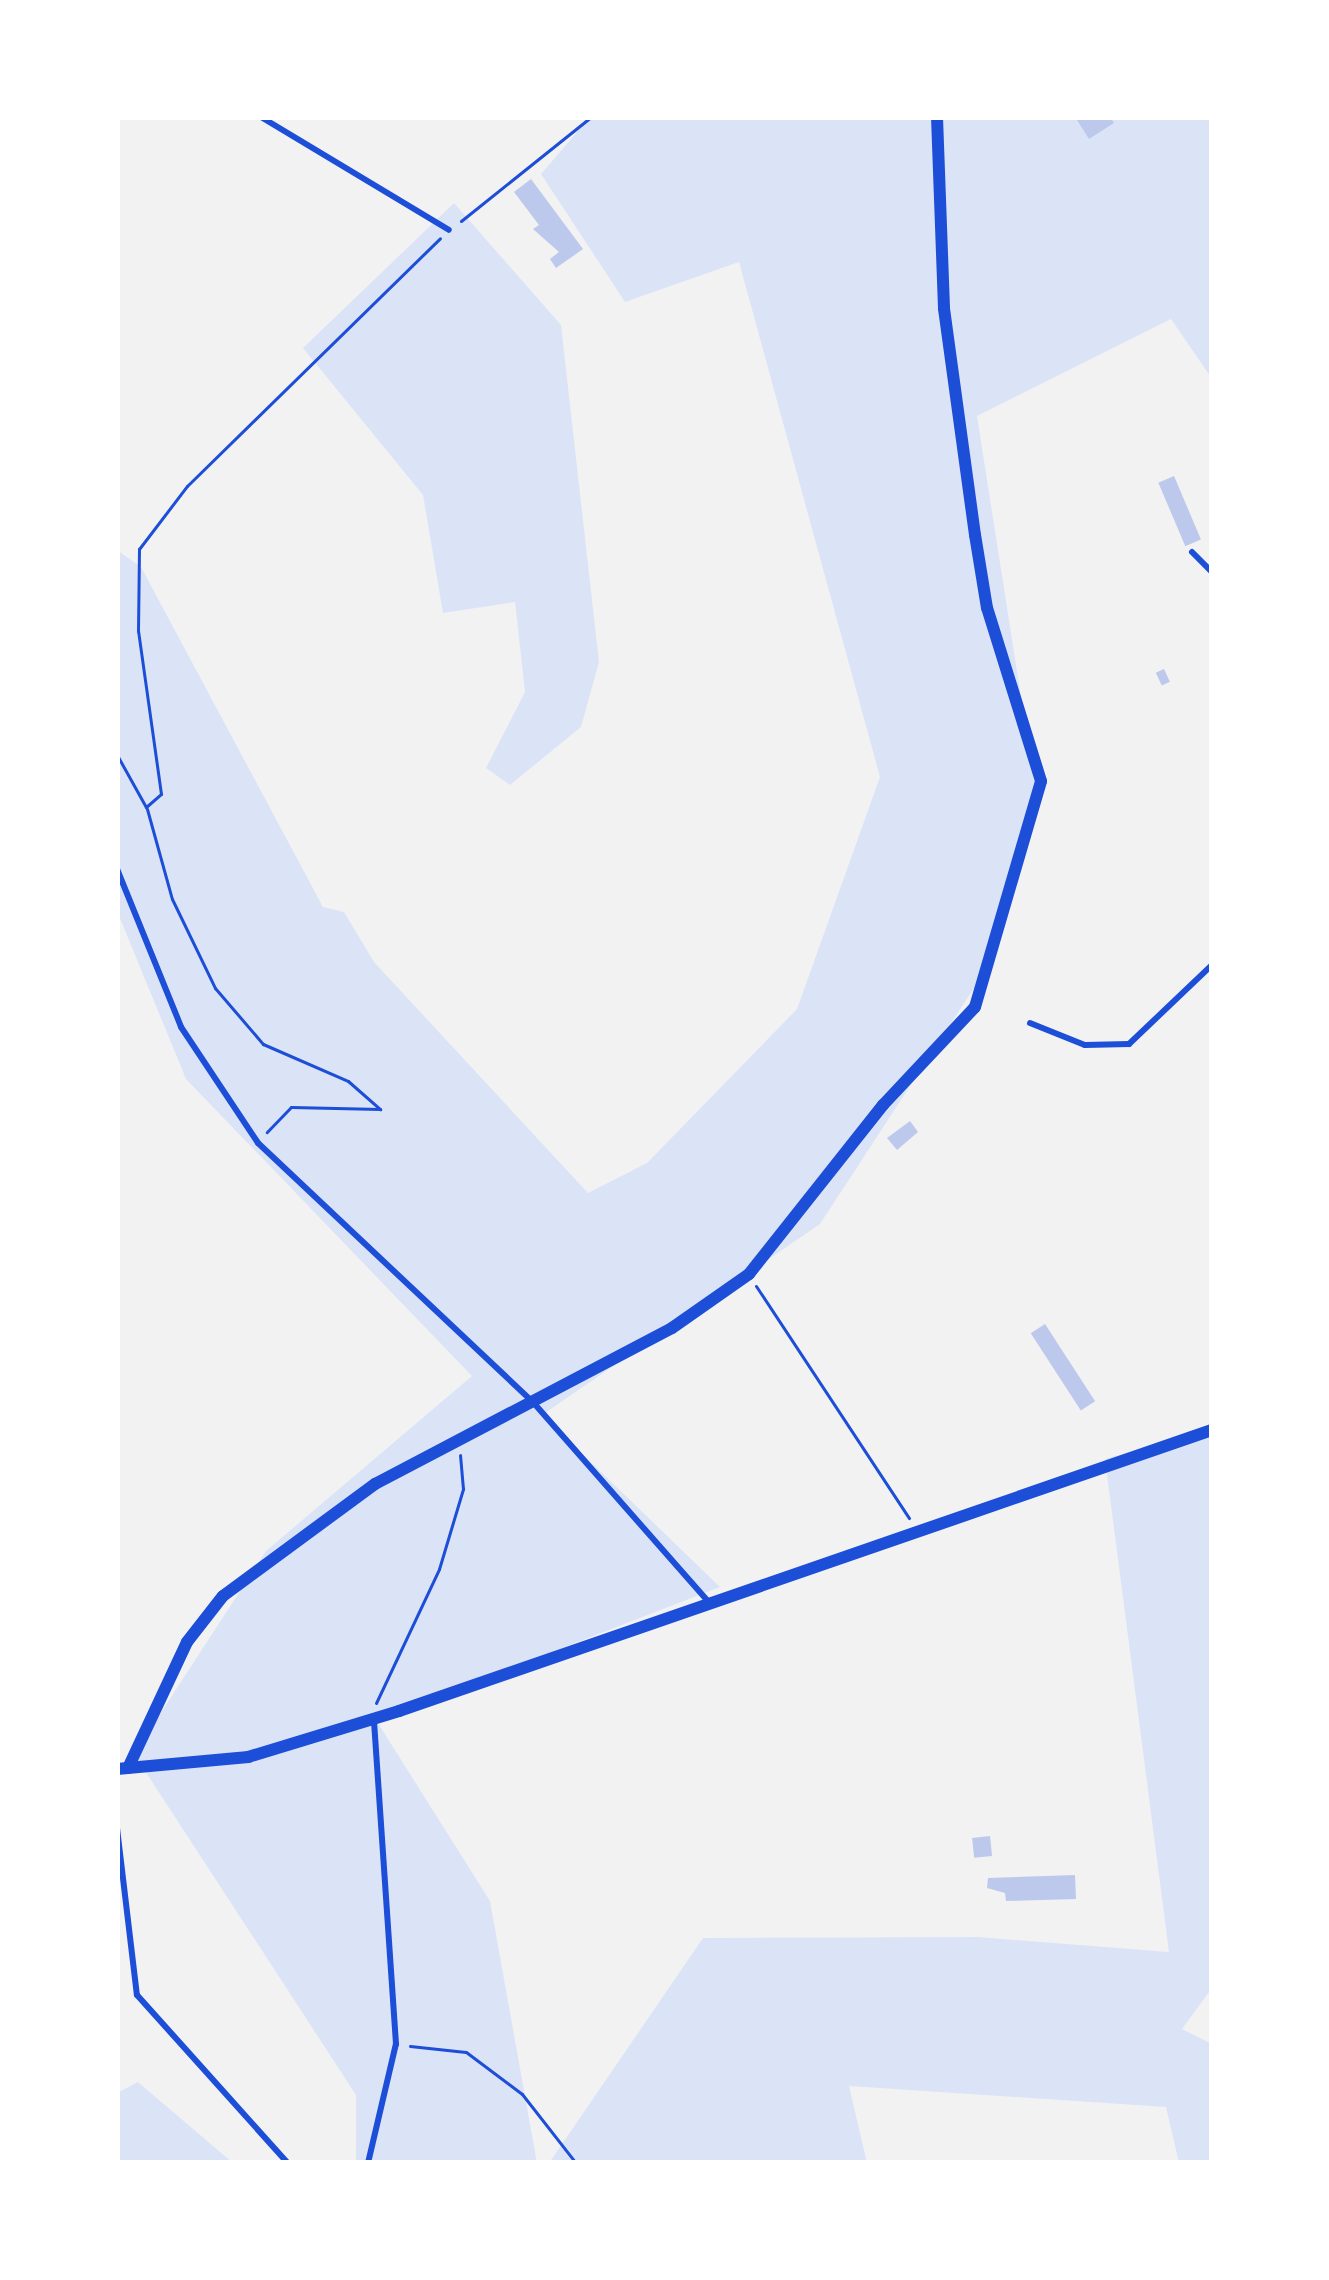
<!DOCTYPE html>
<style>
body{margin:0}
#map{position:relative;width:1329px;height:2280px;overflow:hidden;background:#f2f2f2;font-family:Mulish,sans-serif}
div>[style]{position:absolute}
.green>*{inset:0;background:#dbe4f7}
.building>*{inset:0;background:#bdc9ec;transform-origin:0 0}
.path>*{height:3px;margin:-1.5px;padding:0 1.5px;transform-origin:1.5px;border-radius:1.5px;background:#1d4ed8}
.service>*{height:6px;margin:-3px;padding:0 3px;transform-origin:3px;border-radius:3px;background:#1d4ed8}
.minor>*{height:12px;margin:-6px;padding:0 6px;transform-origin:6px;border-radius:6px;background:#1d4ed8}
span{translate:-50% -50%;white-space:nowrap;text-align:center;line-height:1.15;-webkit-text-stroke:9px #fff;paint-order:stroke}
.frame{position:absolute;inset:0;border:120px solid #fff;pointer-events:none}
</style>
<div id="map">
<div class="green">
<div style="clip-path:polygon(590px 117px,1212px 117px,1212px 379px,1171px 319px,977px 416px,1038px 805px,989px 965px,820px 1224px,542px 1415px,720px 1587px,376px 1720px,490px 1901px,537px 2163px,356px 2163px,356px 2095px,134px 1754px,266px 1551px,472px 1376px,186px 1079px,117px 911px,117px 550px,141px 567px,323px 907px,344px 912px,374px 962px,588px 1193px,647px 1163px,797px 1009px,880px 777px,739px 262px,625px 302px,541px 174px)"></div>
<div style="clip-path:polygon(454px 203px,561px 325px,599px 662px,581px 727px,510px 785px,486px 768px,525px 692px,515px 602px,443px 613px,423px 495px,303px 348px)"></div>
<div style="clip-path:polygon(1212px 1429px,1212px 1988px,1182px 2029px,1212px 2044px,1212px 2163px,1179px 2163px,1166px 2107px,849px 2086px,867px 2163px,549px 2163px,703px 1938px,977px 1937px,1169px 1952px,1105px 1459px)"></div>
<div style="clip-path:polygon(138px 2082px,233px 2163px,117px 2163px,117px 2093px)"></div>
</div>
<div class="building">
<div style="clip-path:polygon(1075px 117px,1110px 117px,1114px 123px,1089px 139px)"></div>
<div style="clip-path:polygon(531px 179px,583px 249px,556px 268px,550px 259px,559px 252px,533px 229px,539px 225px,514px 192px)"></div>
<div style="left:1174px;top:476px;width:69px;height:17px;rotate:67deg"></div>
<div style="left:1164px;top:669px;width:14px;height:9px;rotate:65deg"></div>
<div style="clip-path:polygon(910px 1121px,918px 1132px,897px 1150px,887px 1138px)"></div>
<div style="left:1045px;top:1324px;width:92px;height:17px;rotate:57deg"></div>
<div style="left:990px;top:1836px;width:20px;height:18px;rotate:84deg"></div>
<div style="clip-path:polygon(1075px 1875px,1076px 1899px,1006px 1901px,1005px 1893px,987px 1888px,988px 1878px)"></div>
</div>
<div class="path">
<div style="left:461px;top:221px;width:166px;rotate:-38.7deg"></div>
<div style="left:117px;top:755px;width:60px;rotate:60.9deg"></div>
<div style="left:146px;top:807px;width:20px;rotate:-41deg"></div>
<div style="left:161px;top:794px;width:165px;rotate:-98deg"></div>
<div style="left:138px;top:631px;width:82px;rotate:-89.3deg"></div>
<div style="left:139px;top:549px;width:79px;rotate:-52.7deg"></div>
<div style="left:187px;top:486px;width:354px;rotate:-44.4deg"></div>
<div style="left:147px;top:809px;width:93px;rotate:74.5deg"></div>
<div style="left:172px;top:899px;width:99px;rotate:64.2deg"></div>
<div style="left:215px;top:988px;width:74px;rotate:49.4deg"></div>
<div style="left:263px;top:1044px;width:93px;rotate:23.5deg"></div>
<div style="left:348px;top:1081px;width:43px;rotate:41.2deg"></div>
<div style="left:380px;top:1109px;width:89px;rotate:-178.7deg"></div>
<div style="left:291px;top:1107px;width:35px;rotate:134deg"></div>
<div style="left:756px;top:1286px;width:278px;rotate:56.6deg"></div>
<div style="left:376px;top:1703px;width:148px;rotate:-64.8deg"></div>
<div style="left:439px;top:1569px;width:84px;rotate:-73.3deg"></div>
<div style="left:463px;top:1489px;width:34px;rotate:-95deg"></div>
<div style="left:410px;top:2046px;width:56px;rotate:6.1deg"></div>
<div style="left:466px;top:2052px;width:70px;rotate:36.9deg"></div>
<div style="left:522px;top:2094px;width:88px;rotate:52deg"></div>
</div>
<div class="service">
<div style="left:261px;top:117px;width:219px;rotate:31deg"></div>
<div style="left:1192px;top:552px;width:28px;rotate:45deg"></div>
<div style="left:117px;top:869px;width:170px;rotate:67.9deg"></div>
<div style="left:181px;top:1027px;width:139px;rotate:56.4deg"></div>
<div style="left:258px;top:1143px;width:376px;rotate:43.3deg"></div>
<div style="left:532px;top:1401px;width:265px;rotate:48.7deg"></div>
<div style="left:1030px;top:1023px;width:59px;rotate:21.8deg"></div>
<div style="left:1085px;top:1045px;width:44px;rotate:-1.3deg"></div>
<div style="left:1129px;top:1044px;width:115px;rotate:-43.6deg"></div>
<div style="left:117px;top:1828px;width:168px;rotate:83.2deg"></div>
<div style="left:137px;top:1995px;width:226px;rotate:48.1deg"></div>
<div style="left:368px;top:2163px;width:122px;rotate:-76.8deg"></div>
<div style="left:396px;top:2044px;width:324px;rotate:-93.9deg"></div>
</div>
<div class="minor">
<div style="left:128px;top:1768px;width:139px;rotate:-64.9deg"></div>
<div style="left:187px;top:1642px;width:58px;rotate:-52deg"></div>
<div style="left:223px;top:1596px;width:189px;rotate:-36.4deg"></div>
<div style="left:375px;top:1484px;width:335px;rotate:-27.7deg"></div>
<div style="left:672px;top:1328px;width:94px;rotate:-35deg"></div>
<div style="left:749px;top:1274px;width:216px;rotate:-51.6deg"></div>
<div style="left:883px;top:1105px;width:134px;rotate:-46.8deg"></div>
<div style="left:975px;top:1007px;width:235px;rotate:-73.7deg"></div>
<div style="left:1041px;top:781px;width:181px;rotate:-107.3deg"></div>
<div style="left:987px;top:608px;width:74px;rotate:-99.3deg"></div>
<div style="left:975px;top:535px;width:229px;rotate:-97.8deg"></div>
<div style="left:944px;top:308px;width:191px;rotate:-92.1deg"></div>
<div style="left:117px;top:1769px;width:132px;rotate:-5.2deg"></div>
<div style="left:248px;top:1757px;width:158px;rotate:-16.9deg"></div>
<div style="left:399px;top:1711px;width:860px;rotate:-19.07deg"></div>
</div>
<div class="frame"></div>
</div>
